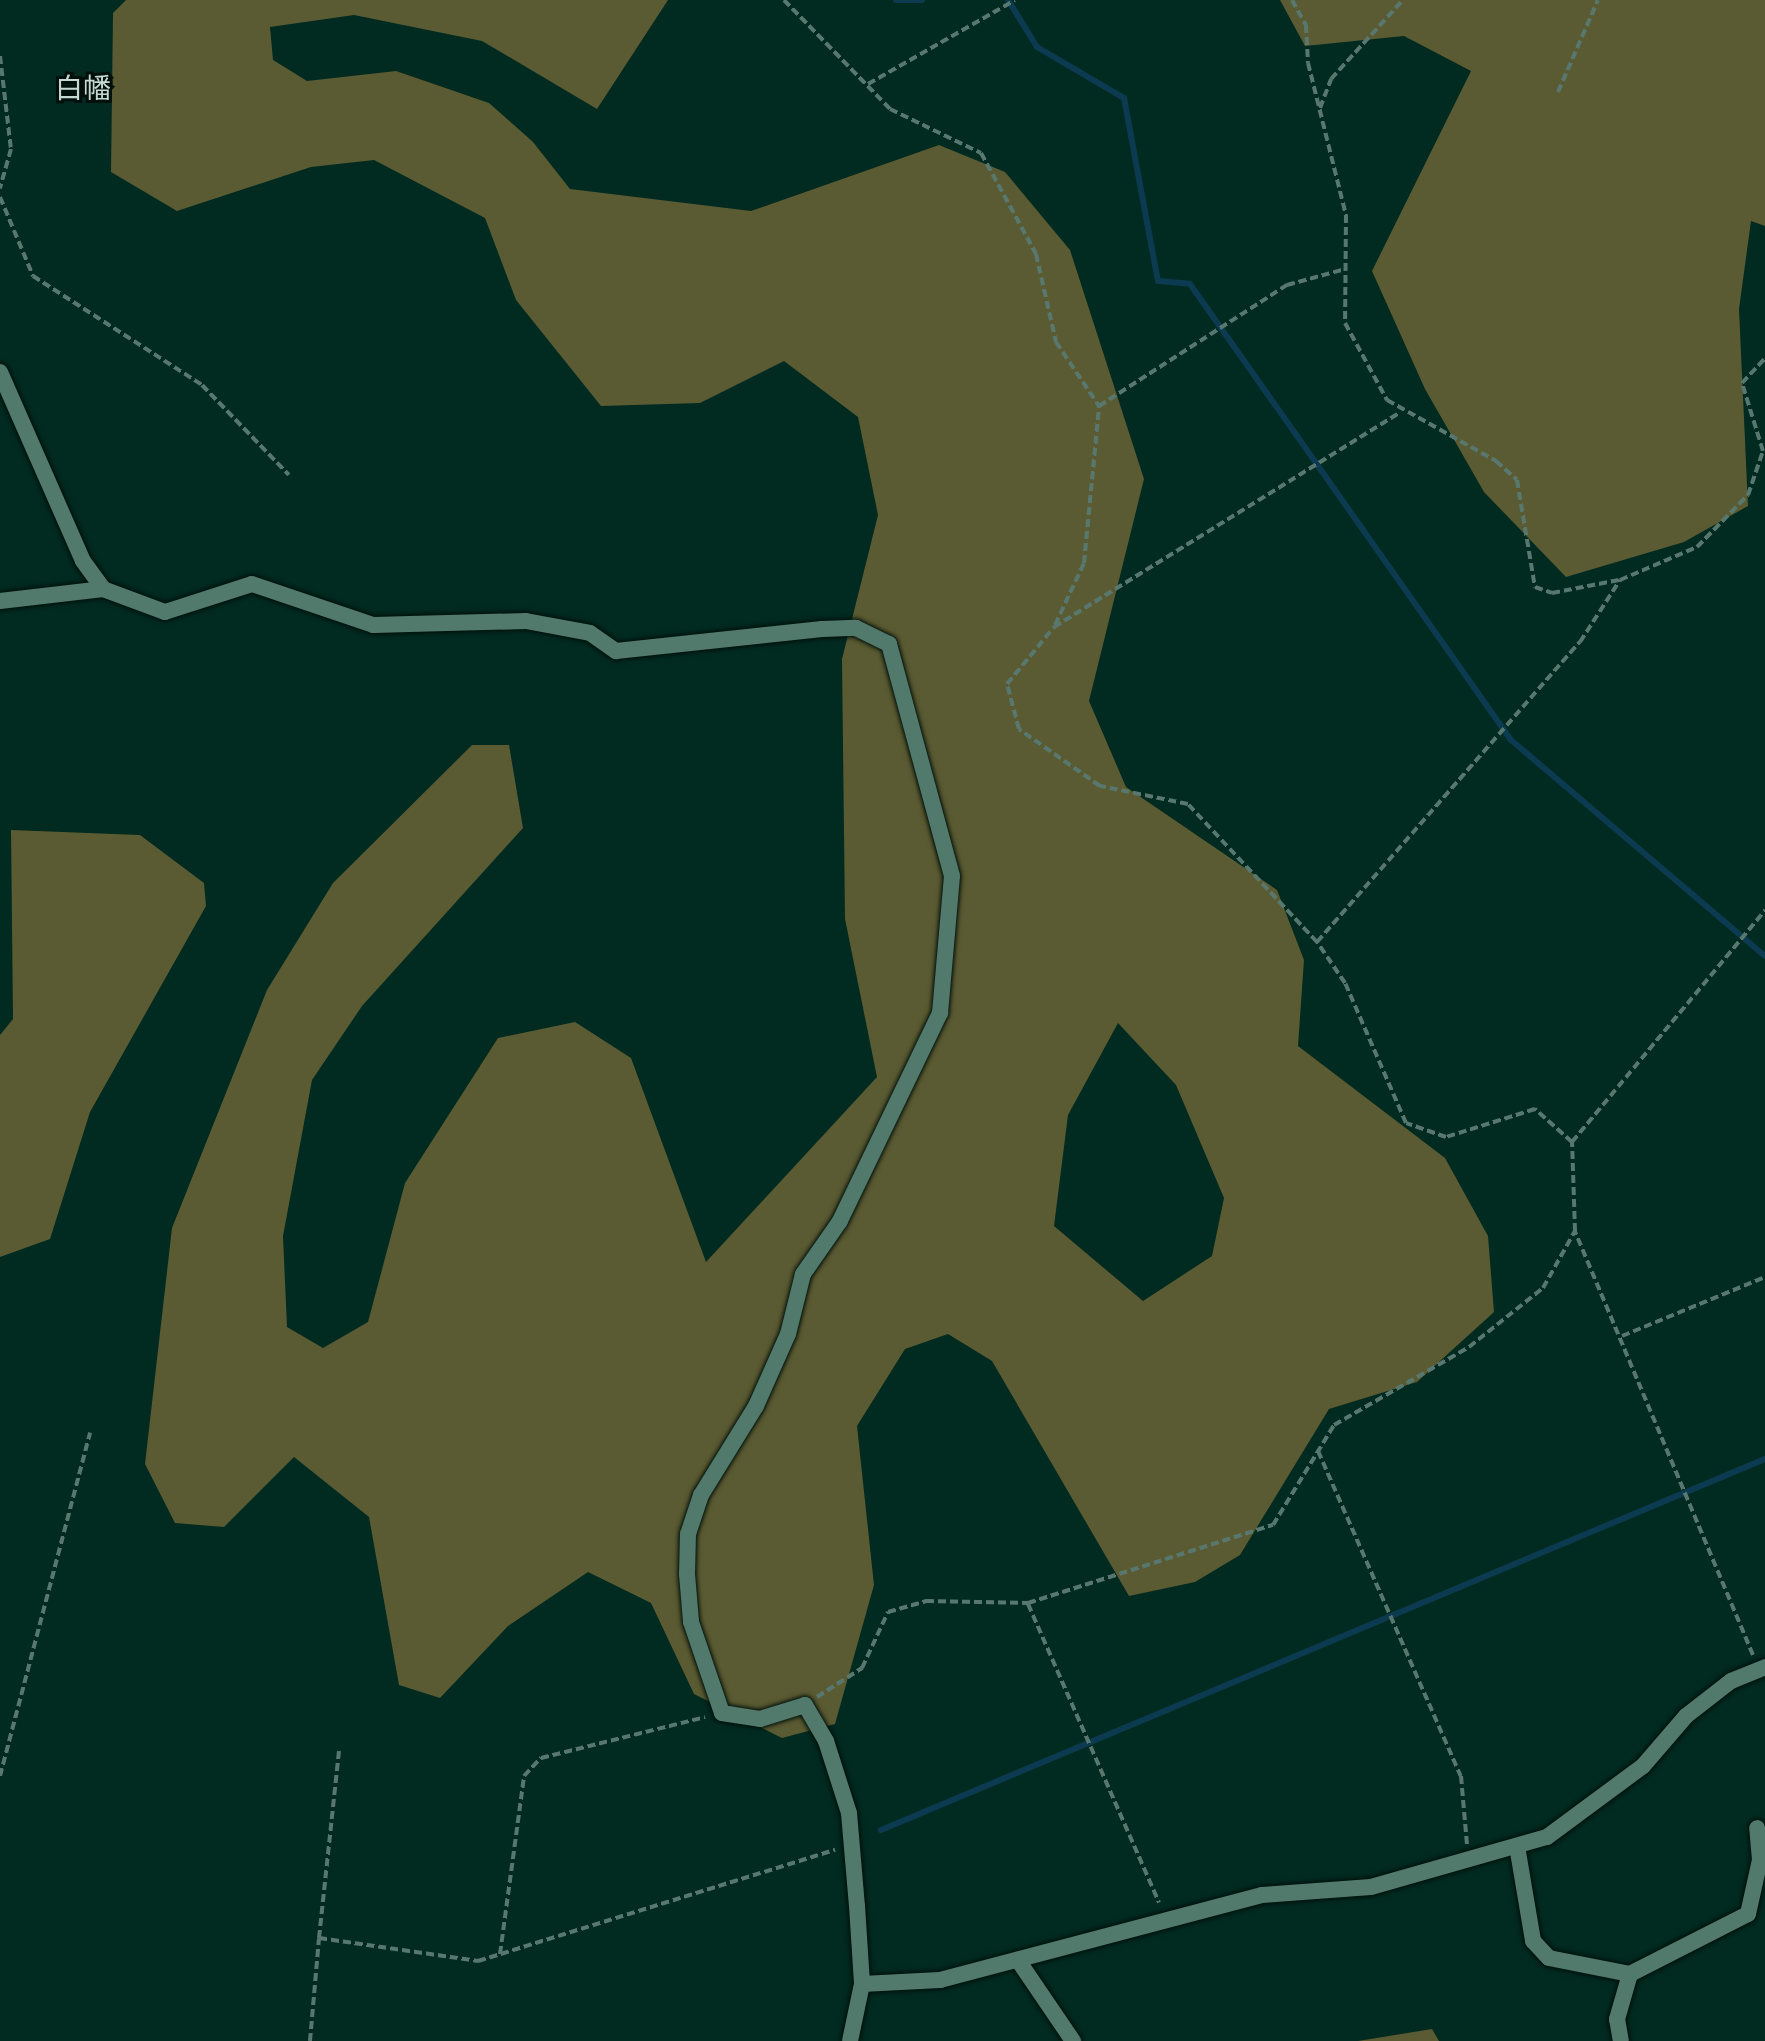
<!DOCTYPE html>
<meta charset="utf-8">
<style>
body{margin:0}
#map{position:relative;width:1765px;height:2041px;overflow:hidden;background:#012a20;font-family:Cabin,"Noto Sans JP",sans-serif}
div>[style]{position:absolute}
.forest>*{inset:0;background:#5a5b32}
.stream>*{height:6px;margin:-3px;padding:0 3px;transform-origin:3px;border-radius:3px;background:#0c3b51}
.path>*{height:4px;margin-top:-2px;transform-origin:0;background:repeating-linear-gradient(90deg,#58786f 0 8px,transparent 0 12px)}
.roads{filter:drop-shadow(0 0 2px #00100a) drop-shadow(0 0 2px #00100a)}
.minor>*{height:16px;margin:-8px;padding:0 8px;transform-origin:8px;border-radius:8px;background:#527a6c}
span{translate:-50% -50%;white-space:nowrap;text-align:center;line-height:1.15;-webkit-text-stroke:6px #020f0b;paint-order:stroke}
.quarter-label{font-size:28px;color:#c4d9d1}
</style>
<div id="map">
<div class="forest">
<div style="clip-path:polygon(evenodd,126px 0,668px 0,597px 109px,482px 41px,354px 15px,270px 27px,273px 60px,307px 81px,396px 71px,489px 103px,533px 142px,570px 189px,751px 211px,939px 145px,1005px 172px,1070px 250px,1144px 479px,1089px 701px,1126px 787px,1277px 890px,1304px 960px,1298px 1046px,1445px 1158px,1488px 1236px,1494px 1312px,1417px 1382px,1329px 1409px,1240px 1555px,1195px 1582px,1129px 1596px,992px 1361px,948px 1334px,905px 1349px,857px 1426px,874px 1585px,835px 1724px,782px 1738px,694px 1694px,651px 1603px,588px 1572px,508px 1626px,440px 1698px,399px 1685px,369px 1517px,294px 1457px,224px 1527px,175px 1523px,145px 1464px,172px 1228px,267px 990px,333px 883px,472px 745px,509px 745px,523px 828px,362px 1006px,312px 1080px,283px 1236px,287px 1327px,323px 1348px,368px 1322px,405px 1183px,498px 1038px,575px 1022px,631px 1058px,706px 1262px,877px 1077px,845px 919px,842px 659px,878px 515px,858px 417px,784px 361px,700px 403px,601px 406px,516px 300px,485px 218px,374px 160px,311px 167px,177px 211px,111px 172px,113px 13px,126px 0,1118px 1023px,1176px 1085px,1224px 1198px,1212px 1256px,1143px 1301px,1054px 1226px,1068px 1115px,1118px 1023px)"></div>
<div style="clip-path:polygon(1280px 0,1765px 0,1765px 226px,1751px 221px,1739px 309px,1748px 506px,1684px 542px,1566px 577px,1484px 492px,1425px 389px,1372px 271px,1471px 71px,1404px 36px,1305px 46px)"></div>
<div style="clip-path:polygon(11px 830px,140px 835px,204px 883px,206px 906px,90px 1112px,50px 1239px,0 1257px,0 1035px,13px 1019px)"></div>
<div style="clip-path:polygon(1432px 2029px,1439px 2041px,1358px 2041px)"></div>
</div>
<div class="stream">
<div style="left:896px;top:0;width:26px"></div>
<div style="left:1008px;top:0;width:55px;rotate:58.3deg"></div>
<div style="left:1037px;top:47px;width:101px;rotate:30.4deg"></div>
<div style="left:1124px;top:98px;width:186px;rotate:79.5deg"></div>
<div style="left:1158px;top:281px;width:32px;rotate:5deg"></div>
<div style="left:1190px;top:284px;width:558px;rotate:54.86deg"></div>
<div style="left:1511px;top:740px;width:333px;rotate:40.4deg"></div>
<div style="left:881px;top:1830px;width:959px;rotate:-22.77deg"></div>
</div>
<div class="path">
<div style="left:784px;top:0;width:152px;rotate:45.8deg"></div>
<div style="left:890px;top:109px;width:101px;rotate:25.8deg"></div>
<div style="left:981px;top:153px;width:115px;rotate:61.4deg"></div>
<div style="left:1036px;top:254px;width:90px;rotate:77.2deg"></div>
<div style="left:1056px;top:342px;width:77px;rotate:56.1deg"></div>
<div style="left:1292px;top:0;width:29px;rotate:61deg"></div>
<div style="left:1306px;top:25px;width:38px;rotate:87deg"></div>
<div style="left:1308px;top:63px;width:157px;rotate:76deg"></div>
<div style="left:1346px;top:215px;width:108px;rotate:90.5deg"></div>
<div style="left:1345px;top:323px;width:88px;rotate:61.4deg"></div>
<div style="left:1387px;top:400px;width:125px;rotate:29.2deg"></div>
<div style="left:1496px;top:461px;width:28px;rotate:42deg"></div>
<div style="left:1517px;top:480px;width:109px;rotate:80.5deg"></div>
<div style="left:1535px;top:587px;width:18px;rotate:19deg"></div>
<div style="left:1552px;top:593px;width:68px;rotate:-11deg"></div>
<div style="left:0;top:56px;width:94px;rotate:83.3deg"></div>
<div style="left:11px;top:149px;width:41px;rotate:105.8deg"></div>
<div style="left:868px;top:84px;width:169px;rotate:-29.7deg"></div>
<div style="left:1558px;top:92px;width:100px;rotate:-66.5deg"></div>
<div style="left:1320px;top:108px;width:31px;rotate:-69deg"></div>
<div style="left:1331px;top:79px;width:107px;rotate:-47.7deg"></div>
<div style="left:0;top:197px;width:86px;rotate:67.3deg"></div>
<div style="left:33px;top:276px;width:201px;rotate:32.8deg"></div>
<div style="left:202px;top:385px;width:125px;rotate:46deg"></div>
<div style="left:1055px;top:625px;width:68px;rotate:-64.9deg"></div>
<div style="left:1084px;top:563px;width:158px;rotate:-84.5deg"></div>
<div style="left:1099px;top:406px;width:224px;rotate:-32.8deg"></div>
<div style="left:1287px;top:285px;width:60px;rotate:-15.4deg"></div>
<div style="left:1317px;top:942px;width:189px;rotate:-133.1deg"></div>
<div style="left:1188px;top:804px;width:90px;rotate:-168.4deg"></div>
<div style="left:1100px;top:786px;width:99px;rotate:-144.9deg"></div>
<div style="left:1019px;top:729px;width:47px;rotate:-104.9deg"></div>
<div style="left:1007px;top:684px;width:74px;rotate:-50.5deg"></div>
<div style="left:1054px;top:627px;width:406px;rotate:-31.8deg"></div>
<div style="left:1572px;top:1142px;width:302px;rotate:-50.2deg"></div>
<div style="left:1622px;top:1336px;width:155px;rotate:-22.4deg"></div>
<div style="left:1318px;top:1451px;width:355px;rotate:66.3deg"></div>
<div style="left:1461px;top:1776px;width:69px;rotate:85deg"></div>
<div style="left:1028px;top:1604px;width:326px;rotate:66.3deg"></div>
<div style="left:1753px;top:1655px;width:460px;rotate:-112.8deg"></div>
<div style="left:1575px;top:1231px;width:89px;rotate:-91.9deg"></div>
<div style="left:1572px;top:1142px;width:50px;rotate:-138.3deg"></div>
<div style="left:1535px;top:1109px;width:93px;rotate:162.5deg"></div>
<div style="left:1446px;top:1137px;width:42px;rotate:-160.7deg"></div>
<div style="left:1406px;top:1123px;width:153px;rotate:-113.5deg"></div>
<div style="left:1345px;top:983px;width:50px;rotate:-124.3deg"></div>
<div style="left:1317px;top:942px;width:399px;rotate:-48.8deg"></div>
<div style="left:1580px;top:642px;width:74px;rotate:-57.2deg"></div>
<div style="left:1620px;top:580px;width:84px;rotate:-23.2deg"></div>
<div style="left:1697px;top:547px;width:73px;rotate:-45.6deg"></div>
<div style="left:1748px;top:495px;width:46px;rotate:-71.2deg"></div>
<div style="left:1763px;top:451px;width:71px;rotate:-107.2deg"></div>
<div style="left:1742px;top:383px;width:34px;rotate:-47deg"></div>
<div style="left:817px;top:1697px;width:54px;rotate:-32.8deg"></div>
<div style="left:862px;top:1668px;width:62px;rotate:-65.1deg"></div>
<div style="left:888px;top:1612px;width:40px;rotate:-16deg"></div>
<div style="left:926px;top:1601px;width:102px;rotate:1.1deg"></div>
<div style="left:1028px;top:1603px;width:257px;rotate:-17.7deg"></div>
<div style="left:1273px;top:1525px;width:117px;rotate:-58.6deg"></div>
<div style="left:1334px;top:1425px;width:156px;rotate:-30deg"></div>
<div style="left:1469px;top:1347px;width:95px;rotate:-38.6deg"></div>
<div style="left:1543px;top:1288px;width:65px;rotate:-60.7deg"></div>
<div style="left:0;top:1776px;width:355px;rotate:-75.3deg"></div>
<div style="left:319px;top:1938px;width:188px;rotate:-83.9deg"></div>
<div style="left:500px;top:1954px;width:180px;rotate:-82.3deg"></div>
<div style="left:524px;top:1776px;width:25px;rotate:-47deg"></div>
<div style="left:541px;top:1758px;width:169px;rotate:-14deg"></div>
<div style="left:310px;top:2041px;width:103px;rotate:-85deg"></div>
<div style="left:319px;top:1938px;width:161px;rotate:8.2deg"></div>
<div style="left:478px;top:1961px;width:374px;rotate:-17.3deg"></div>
</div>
<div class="roads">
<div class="minor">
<div style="left:0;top:372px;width:206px;rotate:66.3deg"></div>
<div style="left:83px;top:561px;width:34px;rotate:54deg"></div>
<div style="left:103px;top:589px;width:66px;rotate:20.4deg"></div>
<div style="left:165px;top:612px;width:91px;rotate:-17.8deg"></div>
<div style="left:252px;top:584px;width:128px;rotate:18.7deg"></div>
<div style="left:373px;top:625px;width:153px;rotate:-1.5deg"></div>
<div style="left:526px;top:621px;width:65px;rotate:10.6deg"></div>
<div style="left:590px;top:633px;width:32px;rotate:35deg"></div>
<div style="left:616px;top:651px;width:207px;rotate:-6.1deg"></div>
<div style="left:822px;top:629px;width:34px;rotate:-2deg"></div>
<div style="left:856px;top:628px;width:37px;rotate:26deg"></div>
<div style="left:889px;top:644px;width:240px;rotate:74.8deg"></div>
<div style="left:952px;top:876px;width:138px;rotate:95deg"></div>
<div style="left:940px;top:1013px;width:231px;rotate:115.7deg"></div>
<div style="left:840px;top:1221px;width:65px;rotate:124.9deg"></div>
<div style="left:803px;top:1274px;width:62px;rotate:104deg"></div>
<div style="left:788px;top:1334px;width:79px;rotate:114deg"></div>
<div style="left:756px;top:1406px;width:105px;rotate:121.7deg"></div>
<div style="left:701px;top:1495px;width:41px;rotate:108.4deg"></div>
<div style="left:688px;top:1534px;width:40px;rotate:91.4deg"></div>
<div style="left:687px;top:1574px;width:48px;rotate:85.2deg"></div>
<div style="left:691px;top:1622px;width:96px;rotate:71.2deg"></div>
<div style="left:722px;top:1713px;width:38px;rotate:9deg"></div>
<div style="left:760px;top:1719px;width:47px;rotate:-17.3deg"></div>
<div style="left:805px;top:1705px;width:42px;rotate:59.7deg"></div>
<div style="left:826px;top:1741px;width:76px;rotate:72.3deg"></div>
<div style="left:849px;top:1813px;width:93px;rotate:85.1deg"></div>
<div style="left:857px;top:1906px;width:78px;rotate:86.3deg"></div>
<div style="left:862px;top:1984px;width:58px;rotate:101.9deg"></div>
<div style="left:0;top:601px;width:104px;rotate:-6.6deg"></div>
<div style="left:1517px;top:1846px;width:96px;rotate:80.4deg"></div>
<div style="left:1533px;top:1941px;width:23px;rotate:47deg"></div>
<div style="left:1549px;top:1958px;width:83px;rotate:11.2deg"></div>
<div style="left:1630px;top:1974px;width:47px;rotate:106.1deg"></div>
<div style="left:1617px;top:2019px;width:22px;rotate:80deg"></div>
<div style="left:1018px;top:1960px;width:98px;rotate:55.8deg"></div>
<div style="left:1630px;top:1974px;width:132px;rotate:-27deg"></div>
<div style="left:1748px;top:1914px;width:55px;rotate:-77.5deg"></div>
<div style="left:1760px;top:1860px;width:32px;rotate:-95deg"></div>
<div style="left:862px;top:1984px;width:78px;rotate:-2.9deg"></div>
<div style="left:940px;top:1980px;width:333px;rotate:-14.8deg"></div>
<div style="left:1262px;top:1895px;width:109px;rotate:-4.2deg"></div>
<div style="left:1371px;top:1887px;width:183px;rotate:-15.9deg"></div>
<div style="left:1547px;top:1837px;width:119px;rotate:-36.5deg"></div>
<div style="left:1643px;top:1766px;width:66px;rotate:-49.3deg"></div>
<div style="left:1686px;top:1716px;width:57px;rotate:-37.9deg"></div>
<div style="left:1731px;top:1681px;width:37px;rotate:-22deg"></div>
</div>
</div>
<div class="quarter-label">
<span style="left:83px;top:88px">白幡</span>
</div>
</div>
